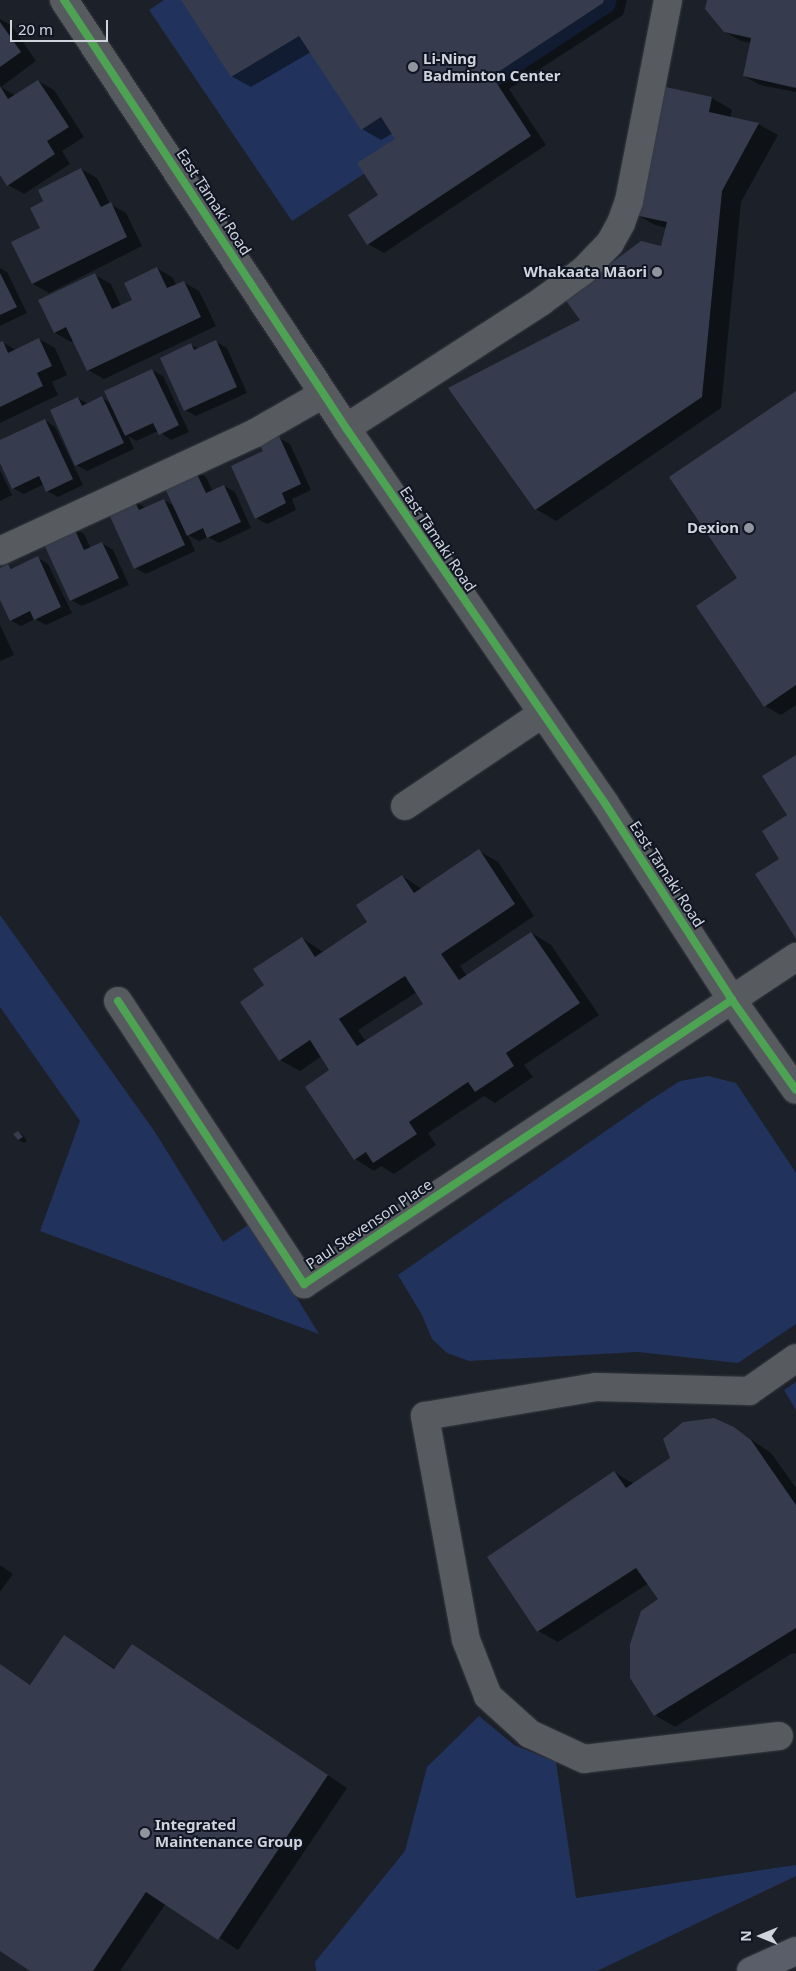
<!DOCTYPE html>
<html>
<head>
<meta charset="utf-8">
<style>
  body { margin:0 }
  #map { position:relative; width:796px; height:1971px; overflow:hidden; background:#1c2028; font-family:"Noto Sans",sans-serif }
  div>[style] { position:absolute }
  .green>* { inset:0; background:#21335d }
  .shadow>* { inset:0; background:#0007 }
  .building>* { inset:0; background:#363c4d }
  .roads { filter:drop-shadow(0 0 1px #383a41) drop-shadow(0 0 1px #383a41) }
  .minor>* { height:28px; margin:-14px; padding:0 14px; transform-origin:14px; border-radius:14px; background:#575a5f }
  .major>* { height:28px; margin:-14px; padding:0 14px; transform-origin:14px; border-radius:14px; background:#595e69 }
  .cycleway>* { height:8px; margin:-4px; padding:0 4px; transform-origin:4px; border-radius:4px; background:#4ca352 }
  .dots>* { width:14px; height:14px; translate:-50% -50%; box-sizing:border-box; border:2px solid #0f1522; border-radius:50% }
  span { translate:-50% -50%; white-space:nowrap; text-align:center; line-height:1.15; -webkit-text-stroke:4px #0f1522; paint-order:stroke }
  .poi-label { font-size:15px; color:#cfd3dc; font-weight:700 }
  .left { translate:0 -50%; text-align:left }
  .right { translate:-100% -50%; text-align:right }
  .street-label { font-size:15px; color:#cfd3dc }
  .north { position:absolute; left:736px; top:1911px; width:50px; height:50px; -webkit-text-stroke:4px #0f1522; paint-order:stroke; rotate:270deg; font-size:14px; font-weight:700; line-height:20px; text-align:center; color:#cfd3dc }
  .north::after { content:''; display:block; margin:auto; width:18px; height:22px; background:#cfd3dc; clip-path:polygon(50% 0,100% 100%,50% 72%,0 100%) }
  .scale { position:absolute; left:10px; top:20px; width:98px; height:22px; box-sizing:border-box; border:2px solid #cfd3dc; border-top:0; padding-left:6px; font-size:15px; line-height:18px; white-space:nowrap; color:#cfd3dc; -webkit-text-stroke:4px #0f1522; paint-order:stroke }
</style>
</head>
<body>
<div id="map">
  <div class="green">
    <i style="clip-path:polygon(164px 0,617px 0,614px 10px,292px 221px,149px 10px)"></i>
    <i style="clip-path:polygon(0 915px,155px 1132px,223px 1242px,251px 1223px,319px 1334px,40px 1231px,80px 1121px,0 1007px)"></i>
    <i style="clip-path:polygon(708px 1076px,736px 1083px,796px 1173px,796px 1324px,738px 1363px,638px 1352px,469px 1361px,447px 1353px,432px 1339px,422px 1315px,398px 1275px,649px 1101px,680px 1081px)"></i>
    <i style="clip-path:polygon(796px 1382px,796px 1410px,784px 1390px)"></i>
    <i style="clip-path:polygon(479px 1716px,514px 1745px,556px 1762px,576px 1898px,796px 1865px,796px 1876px,597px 1971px,316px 1971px,315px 1962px,405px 1851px,427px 1767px)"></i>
  </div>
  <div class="shadow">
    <i style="clip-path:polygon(182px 0,627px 0,623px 15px,509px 89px,546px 145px,384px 253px,368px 244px,397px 139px,393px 133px,381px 140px,362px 129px,311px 52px,251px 87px,231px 76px)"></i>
    <i style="clip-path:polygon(709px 0,796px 0,796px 92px,760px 85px,744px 76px,751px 43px,741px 41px,725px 32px)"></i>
    <i style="clip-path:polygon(0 19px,11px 25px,36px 61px,1px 87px,16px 96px,38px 81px,54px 90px,84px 137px,62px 151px,70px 164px,24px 194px,8px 185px,0 172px)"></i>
    <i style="clip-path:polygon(662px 87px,712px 98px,732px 110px,730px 118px,758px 124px,778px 135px,741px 202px,721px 408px,556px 521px,536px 509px,450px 389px,581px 321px,662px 247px,666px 228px,655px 225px,635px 214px)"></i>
    <i style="clip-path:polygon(81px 169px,97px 178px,110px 204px,126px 213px,142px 246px,49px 293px,33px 284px,13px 242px,41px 228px,45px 202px)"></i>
    <i style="clip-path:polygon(0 268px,7px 272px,27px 313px,0 326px)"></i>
    <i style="clip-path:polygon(157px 268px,173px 278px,176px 285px,183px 282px,199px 291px,216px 326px,104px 379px,88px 370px,74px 340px,71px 342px,55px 333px,95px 275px,111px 284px,121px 306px,133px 300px)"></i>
    <i style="clip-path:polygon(39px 339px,55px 348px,67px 375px,52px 382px,58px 395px,0 423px,0 343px,2px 342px,16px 350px)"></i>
    <i style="clip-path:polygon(216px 342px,227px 348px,247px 393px,196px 416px,185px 410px,191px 345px,199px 349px)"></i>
    <i style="clip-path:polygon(152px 370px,163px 376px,189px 432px,171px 440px,158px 431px,136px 441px,128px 436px,134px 449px,87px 471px,76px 465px,78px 398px,88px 404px,102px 398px,111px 403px)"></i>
    <i style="clip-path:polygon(796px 393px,796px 705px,781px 715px,765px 706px,739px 578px)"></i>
    <i style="clip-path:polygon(45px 420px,55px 427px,83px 485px,58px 497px,47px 491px,44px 484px,24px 494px,13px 488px,0 460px,0 441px)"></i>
    <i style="clip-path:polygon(279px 438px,290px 444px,311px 490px,292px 499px,296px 510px,267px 524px,256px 518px,265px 452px)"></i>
    <i style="clip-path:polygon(0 470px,12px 495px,0 501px)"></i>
    <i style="clip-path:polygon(195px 471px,206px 477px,213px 492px,224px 486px,235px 492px,251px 528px,219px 543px,208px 537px,199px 541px,188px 535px,195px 551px,146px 574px,135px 568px,133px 499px,146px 509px,164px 500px,174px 506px)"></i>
    <i style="clip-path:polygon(73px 527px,84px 534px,91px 549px,102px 543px,113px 550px,129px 585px,82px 606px,71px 600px)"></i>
    <i style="clip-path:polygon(38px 558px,48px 564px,72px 613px,46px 625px,35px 619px,21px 626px,10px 620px,0 597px,0 569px,8px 566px,14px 569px)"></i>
    <i style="clip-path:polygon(0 625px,14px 655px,0 661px)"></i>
    <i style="clip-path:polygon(evenodd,479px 851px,498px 862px,534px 916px,460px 966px,467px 976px,532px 933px,551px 945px,599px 1015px,524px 1065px,533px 1077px,495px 1103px,484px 1096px,428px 1133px,436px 1145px,394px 1174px,381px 1166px,374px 1171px,355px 1159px,331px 1071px,322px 1056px,300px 1071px,280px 1060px,266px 986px,302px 938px,323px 952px,368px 922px,402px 876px,422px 889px,479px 851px,417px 992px,425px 1004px,366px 1042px,358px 1030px,417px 992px)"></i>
    <i style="clip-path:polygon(18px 1132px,23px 1135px,27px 1141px,24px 1143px,19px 1140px,15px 1134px)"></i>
    <i style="clip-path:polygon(734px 1428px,771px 1453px,796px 1488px,796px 1653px,791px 1654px,675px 1727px,655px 1715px,632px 1677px,660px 1599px,649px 1583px,558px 1642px,538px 1631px,614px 1472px,634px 1484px)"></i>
    <i style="clip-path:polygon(0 1565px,13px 1574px,0 1592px)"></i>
    <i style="clip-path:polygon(64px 1636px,116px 1669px,132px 1645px,347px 1788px,238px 1950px,166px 1903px,120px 1971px,32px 1971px,0 1950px,0 1665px,31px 1685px)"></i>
  </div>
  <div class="building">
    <i style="clip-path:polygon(181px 0,604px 0,603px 3px,492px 76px,531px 136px,367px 245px,348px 215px,378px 195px,357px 163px,395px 139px,381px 117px,361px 130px,299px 36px,231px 77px)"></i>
    <i style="clip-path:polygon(707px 0,796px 0,796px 88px,743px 76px,751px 38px,724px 32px,705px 9px)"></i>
    <i style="clip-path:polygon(0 22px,21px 52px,0 67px)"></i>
    <i style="clip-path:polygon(38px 80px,69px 127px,47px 141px,55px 154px,7px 186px,0 175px,0 86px,8px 99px)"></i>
    <i style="clip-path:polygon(661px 86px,712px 97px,709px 112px,759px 123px,722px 191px,702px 397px,535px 510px,448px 388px,580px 320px,564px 298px,641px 241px,661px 246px,667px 222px,634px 215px)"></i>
    <i style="clip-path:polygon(81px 168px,101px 207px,111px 202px,127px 237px,32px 284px,11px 242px,40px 228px,30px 208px,43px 201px,38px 190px)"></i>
    <i style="clip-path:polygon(157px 267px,167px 288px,184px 281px,201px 317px,87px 371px,66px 327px,54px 333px,38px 300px,95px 273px,112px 309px,132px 300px,124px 283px)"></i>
    <i style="clip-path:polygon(0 273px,17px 307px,0 315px)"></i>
    <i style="clip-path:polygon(39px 338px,52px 366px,37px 373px,43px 386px,0 407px,0 342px,3px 341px,8px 353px)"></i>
    <i style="clip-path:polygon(216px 340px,237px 387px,184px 411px,160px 358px,191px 343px,194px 350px)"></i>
    <i style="clip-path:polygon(152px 369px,179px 425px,159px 435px,153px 423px,125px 436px,104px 391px)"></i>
    <i style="clip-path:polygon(796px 391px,796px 685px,764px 707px,696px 606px,737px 578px,669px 477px)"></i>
    <i style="clip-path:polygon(102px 396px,124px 443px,75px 466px,50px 410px,78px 397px,82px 406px)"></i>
    <i style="clip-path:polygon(45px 419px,73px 479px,46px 492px,39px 476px,12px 489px,0 463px,0 440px)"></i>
    <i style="clip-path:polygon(279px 436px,301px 484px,282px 493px,286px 503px,255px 519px,231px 466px,263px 451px,260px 445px)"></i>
    <i style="clip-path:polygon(195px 470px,206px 493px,224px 485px,241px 522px,207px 538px,203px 528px,187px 536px,163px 484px)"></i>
    <i style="clip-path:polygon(133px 498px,139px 510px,164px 499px,185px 545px,134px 569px,107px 510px)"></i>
    <i style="clip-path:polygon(73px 526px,84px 550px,102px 542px,119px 578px,70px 601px,42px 540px)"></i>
    <i style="clip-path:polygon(38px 556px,61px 607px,34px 620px,30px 611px,10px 621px,0 600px,0 568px,8px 564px,11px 569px)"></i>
    <i style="clip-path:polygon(796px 755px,796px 939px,755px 874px,779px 859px,762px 831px,787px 815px,762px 776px)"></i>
    <i style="clip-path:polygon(evenodd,479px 849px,515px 904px,441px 954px,459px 980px,531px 932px,580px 1003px,506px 1053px,514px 1066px,475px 1092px,468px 1082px,409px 1122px,417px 1134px,373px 1163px,366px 1152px,354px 1160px,305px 1087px,329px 1070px,310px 1040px,279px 1061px,240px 1002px,264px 985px,253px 969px,302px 937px,315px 957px,367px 922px,356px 905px,402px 875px,414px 893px,479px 849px,405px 976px,423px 1004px,357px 1046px,339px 1019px,405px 976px)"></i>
    <i style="clip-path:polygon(18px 1131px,23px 1137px,18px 1140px,13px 1134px)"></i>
    <i style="clip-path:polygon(714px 1418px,734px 1427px,751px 1440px,796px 1505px,796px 1628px,654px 1716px,630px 1678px,630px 1644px,641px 1611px,658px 1599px,636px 1568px,537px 1632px,487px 1557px,614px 1471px,626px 1488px,670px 1458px,663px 1439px,683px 1422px)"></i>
    <i style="clip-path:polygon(64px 1635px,114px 1669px,132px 1644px,328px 1775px,218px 1940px,146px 1892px,93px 1971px,30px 1971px,0 1951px,0 1664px,30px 1685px)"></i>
  </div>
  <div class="roads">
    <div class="minor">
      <i style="left:64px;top:0;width:513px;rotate:56.62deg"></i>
      <i style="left:346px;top:428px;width:458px;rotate:55.4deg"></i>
      <i style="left:606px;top:805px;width:232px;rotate:57.1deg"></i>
      <i style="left:732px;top:1000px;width:110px;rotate:54.6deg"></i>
      <i style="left:346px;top:428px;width:234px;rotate:-32.9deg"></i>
      <i style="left:542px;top:301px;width:51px;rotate:-36.2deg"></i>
      <i style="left:583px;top:271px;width:39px;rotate:-46deg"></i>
      <i style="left:610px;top:243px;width:23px;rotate:-61deg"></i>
      <i style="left:621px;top:223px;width:23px;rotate:-70deg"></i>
      <i style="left:629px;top:201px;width:205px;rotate:-79deg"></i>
      <i style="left:0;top:551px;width:281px;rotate:-24.8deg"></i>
      <i style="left:255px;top:433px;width:78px;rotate:-29.8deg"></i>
      <i style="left:405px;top:806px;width:165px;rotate:-33.9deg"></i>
      <i style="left:118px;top:1001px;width:339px;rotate:56.7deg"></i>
      <i style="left:304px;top:1284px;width:591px;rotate:-33.61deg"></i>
      <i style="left:779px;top:1736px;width:196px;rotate:173.3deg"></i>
      <i style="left:584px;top:1759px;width:60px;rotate:-155.2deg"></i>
      <i style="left:530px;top:1734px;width:57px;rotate:-137.9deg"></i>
      <i style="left:488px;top:1696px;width:60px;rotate:-111.4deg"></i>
      <i style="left:466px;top:1640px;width:228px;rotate:-100.4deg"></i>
      <i style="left:425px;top:1416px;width:173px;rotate:-9.6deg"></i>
      <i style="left:596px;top:1387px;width:153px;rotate:1.5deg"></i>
      <i style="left:749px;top:1391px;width:57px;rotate:-35.1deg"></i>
    </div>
    <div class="major">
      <i style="left:751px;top:1971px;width:49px;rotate:-24deg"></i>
    </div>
  </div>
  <div class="cycleway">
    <i style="left:64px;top:0;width:513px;rotate:56.62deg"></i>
    <i style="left:346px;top:428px;width:458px;rotate:55.4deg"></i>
    <i style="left:606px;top:805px;width:232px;rotate:57.1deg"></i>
    <i style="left:732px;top:1000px;width:110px;rotate:54.6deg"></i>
    <i style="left:118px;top:1001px;width:339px;rotate:56.7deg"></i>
    <i style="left:304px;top:1284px;width:514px;rotate:-33.57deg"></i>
  </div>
  <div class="dots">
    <i style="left:413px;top:67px;background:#90949d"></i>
    <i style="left:657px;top:272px;background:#90949d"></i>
    <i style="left:749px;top:528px;background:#90949d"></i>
    <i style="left:145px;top:1833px;background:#90949d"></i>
  </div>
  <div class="poi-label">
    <span class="left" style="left:423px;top:67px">Li-Ning<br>Badminton Center</span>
    <span class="right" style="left:647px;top:272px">Whakaata Māori</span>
    <span class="right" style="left:739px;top:528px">Dexion</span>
    <span class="left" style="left:155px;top:1833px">Integrated<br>Maintenance Group</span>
  </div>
  <div class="street-label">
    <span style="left:214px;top:202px;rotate:57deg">East Tāmaki Road</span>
    <span style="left:438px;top:539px;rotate:56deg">East Tāmaki Road</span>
    <span style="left:667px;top:874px;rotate:57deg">East Tāmaki Road</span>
    <span style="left:369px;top:1224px;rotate:-34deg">Paul Stevenson Place</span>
  </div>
  <div class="north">N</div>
  <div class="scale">20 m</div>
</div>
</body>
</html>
